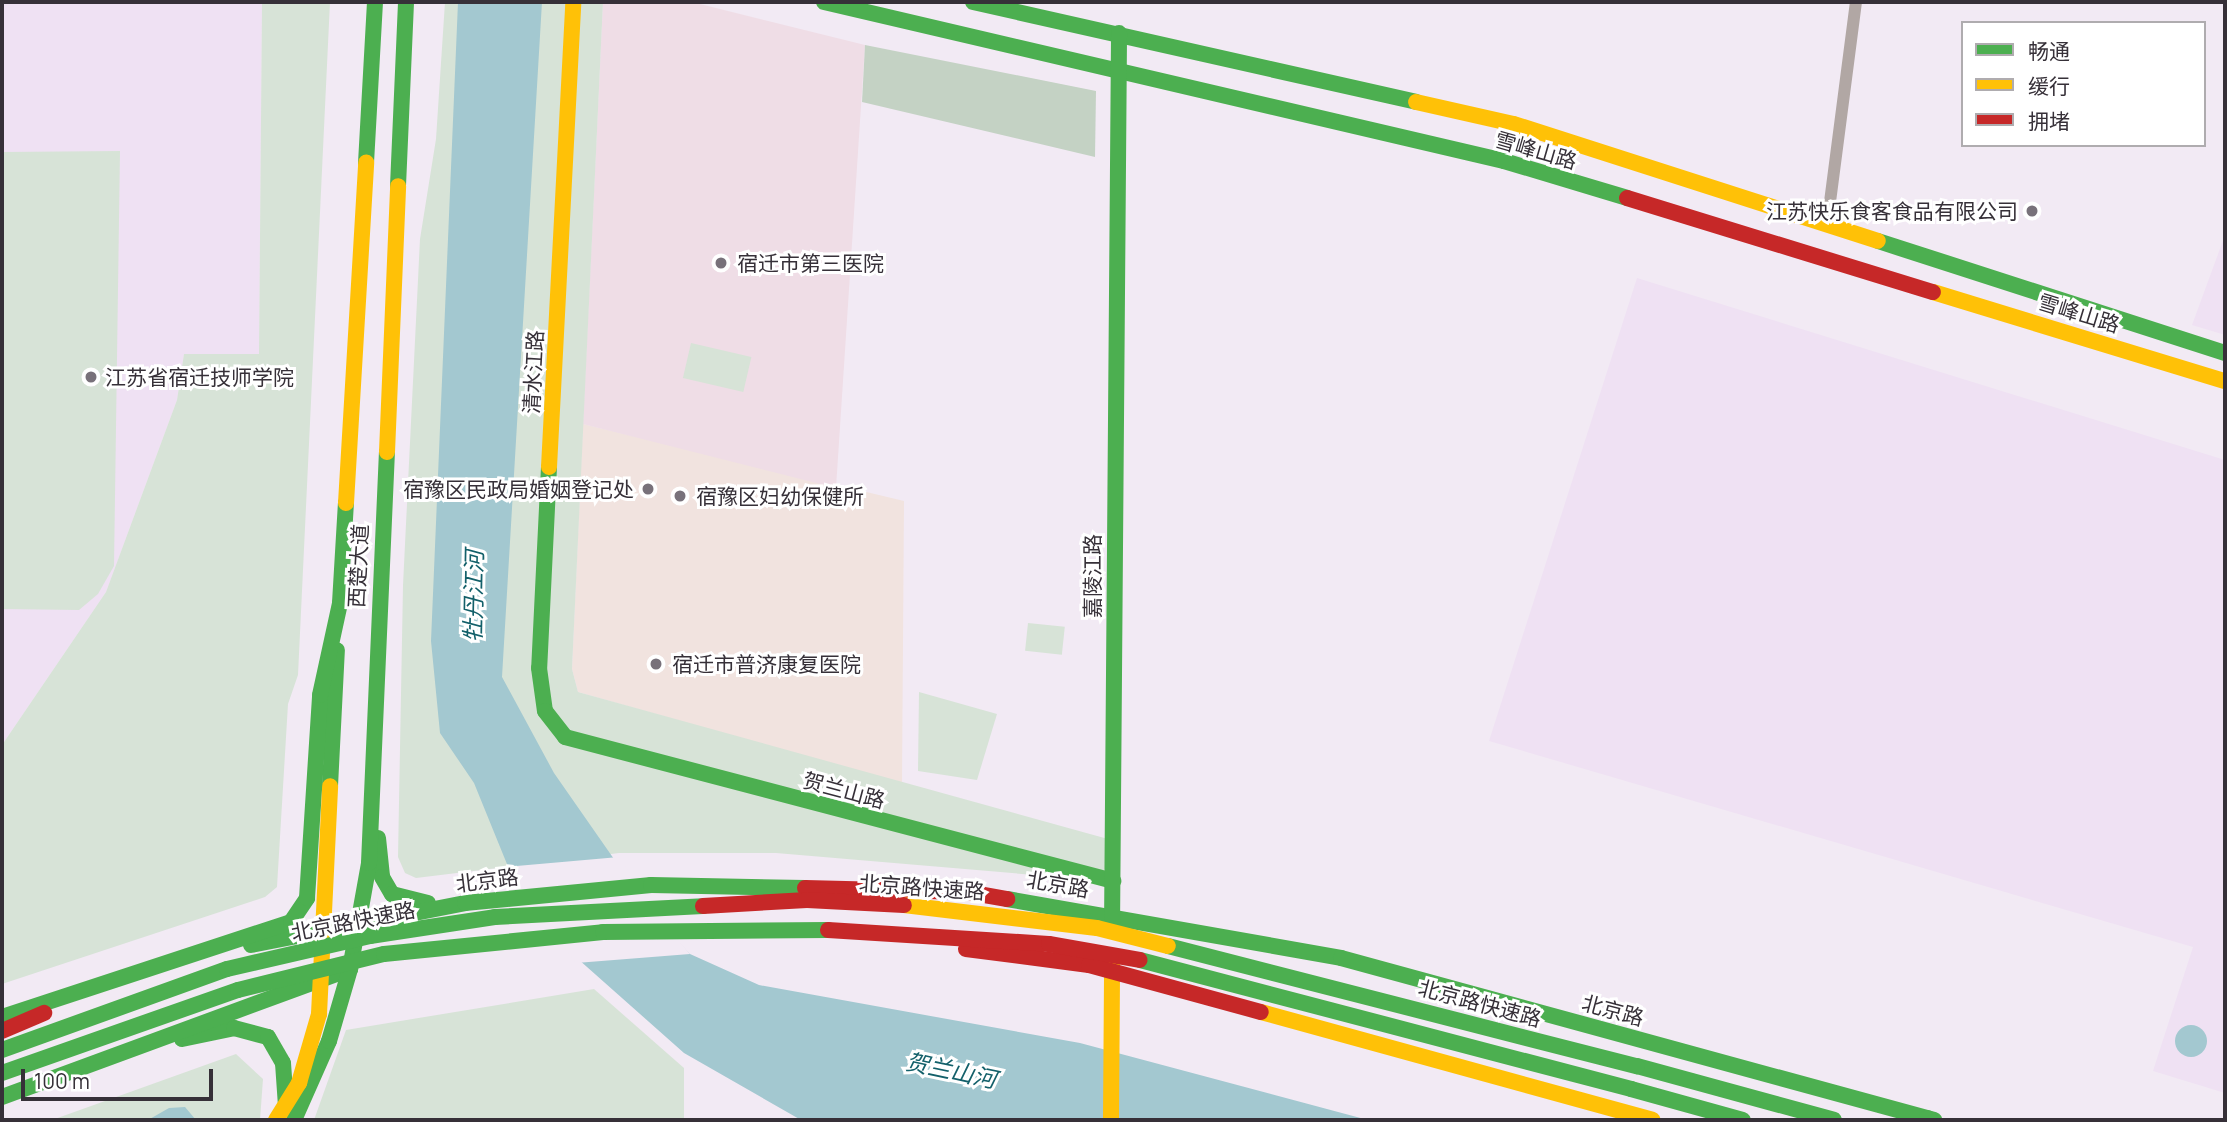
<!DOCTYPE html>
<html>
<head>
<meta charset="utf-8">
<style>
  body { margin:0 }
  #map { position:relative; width:2227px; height:1122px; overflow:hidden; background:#f2eaf4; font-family:Manrope,"Noto Sans SC",sans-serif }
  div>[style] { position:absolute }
  .commercial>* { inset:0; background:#f1e3df }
  .built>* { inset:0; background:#efe1f3 }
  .medical>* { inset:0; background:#efdde6 }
  .green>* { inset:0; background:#d7e3d7; transform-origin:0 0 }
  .forest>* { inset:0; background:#c4d2c4 }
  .water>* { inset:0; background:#a3c8d0 }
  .round { border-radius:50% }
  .pier>* { inset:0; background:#f2eaf4 }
  .street>* { height:12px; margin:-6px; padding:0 6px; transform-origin:6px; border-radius:6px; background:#b1a7a4 }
  .fast>* { height:16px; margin:-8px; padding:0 8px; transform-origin:8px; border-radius:8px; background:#4caf50 }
  .slow>* { height:16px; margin:-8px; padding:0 8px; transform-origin:8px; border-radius:8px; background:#ffc107 }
  .jam>* { height:16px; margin:-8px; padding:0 8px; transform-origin:8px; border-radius:8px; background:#c62828 }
  .fast-bridge>* { height:16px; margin:-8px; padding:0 8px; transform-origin:8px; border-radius:8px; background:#4caf50 }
  .slow-bridge>* { height:16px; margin:-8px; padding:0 8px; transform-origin:8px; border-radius:8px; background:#ffc107 }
  .jam-bridge>* { height:16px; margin:-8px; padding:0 8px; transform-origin:8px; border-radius:8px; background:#c62828 }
  .dots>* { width:19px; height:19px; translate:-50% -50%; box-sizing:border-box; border:4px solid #fff; border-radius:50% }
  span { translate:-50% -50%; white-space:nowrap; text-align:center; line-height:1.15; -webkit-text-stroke:6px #fff; paint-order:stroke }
  .street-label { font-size:21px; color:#363038 }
  .poi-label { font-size:21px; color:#363038 }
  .right { translate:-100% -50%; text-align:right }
  .left { translate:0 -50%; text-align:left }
  .water-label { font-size:23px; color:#13606a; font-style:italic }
  .frame { position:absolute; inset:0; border:4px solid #363038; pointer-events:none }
  .legend { position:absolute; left:1961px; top:21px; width:245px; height:126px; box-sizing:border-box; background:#fff; border:2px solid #afacaf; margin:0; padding:9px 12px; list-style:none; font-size:21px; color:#363038 }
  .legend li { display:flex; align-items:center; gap:14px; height:35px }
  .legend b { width:35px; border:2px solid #afacaf }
  .scale { position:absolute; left:21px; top:1069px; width:192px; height:32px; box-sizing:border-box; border:4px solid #363038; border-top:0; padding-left:9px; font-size:21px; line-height:24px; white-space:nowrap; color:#363038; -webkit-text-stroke:5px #fff; paint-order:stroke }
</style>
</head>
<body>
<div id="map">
  <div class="commercial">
    <i style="clip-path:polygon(583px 424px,904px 501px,902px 784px,578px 692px,572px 669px)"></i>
  </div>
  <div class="built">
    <i style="clip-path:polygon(2px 2px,262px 2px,259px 354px,184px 354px,177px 400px,106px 592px,2px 745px)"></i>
    <i style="clip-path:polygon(2225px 235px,2225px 335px,2192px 325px)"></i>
    <i style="clip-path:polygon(1637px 278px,2225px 460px,2225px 1093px,2153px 1071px,2193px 947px,1489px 741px)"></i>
  </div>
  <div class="medical">
    <i style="clip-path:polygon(603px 2px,692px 2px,865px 45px,836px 488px,583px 424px)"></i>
  </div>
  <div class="green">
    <i style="clip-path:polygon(262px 2px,330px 2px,298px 675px,288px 704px,277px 887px,265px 897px,2px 984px,2px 745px,106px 592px,177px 400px,184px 354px,259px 354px)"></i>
    <i style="clip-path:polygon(445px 2px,603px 2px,572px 669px,578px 692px,1108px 839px,1107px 867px,1093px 880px,776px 853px,619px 853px,416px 878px,405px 873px,398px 857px,403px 585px,420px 239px,436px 139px)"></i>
    <i style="clip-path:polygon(120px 151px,114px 566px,98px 594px,79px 610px,2px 609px,2px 152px)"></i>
    <i style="left:691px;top:343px;width:62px;height:36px;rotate:13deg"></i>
    <i style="left:1028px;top:623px;width:37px;height:28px;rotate:6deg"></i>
    <i style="clip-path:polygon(919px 692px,997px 714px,977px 780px,918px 771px)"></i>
    <i style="clip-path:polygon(594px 989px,684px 1068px,684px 1120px,314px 1120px,346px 1030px)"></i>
    <i style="clip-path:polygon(236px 1054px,263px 1079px,260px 1120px,52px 1120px)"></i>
  </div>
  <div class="forest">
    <i style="clip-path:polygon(865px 45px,1096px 91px,1095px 157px,862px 102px)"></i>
  </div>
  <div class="water">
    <i style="clip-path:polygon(458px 2px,542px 2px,502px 677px,554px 773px,653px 915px,690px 954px,759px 985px,1080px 1043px,1368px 1120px,801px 1120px,684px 1053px,578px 959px,511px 874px,474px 783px,440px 733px,431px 641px)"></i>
    <i class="round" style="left:2175px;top:1025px;width:32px;height:32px"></i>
    <i style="clip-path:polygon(185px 1107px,196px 1120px,148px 1120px,169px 1108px)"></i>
  </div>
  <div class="pier">
    <i style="clip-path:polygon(619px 857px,655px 913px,690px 954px,576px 963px,504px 867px)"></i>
  </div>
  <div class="street">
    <i style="left:1827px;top:225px;width:225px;rotate:-82.6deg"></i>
  </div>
  <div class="fast">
    <i style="left:824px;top:2px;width:698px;rotate:13.16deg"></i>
    <i style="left:1504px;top:161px;width:128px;rotate:16.7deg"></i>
    <i style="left:973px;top:2px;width:454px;rotate:12.7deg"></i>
    <i style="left:366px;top:163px;width:161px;rotate:-86.8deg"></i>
    <i style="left:398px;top:186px;width:184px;rotate:-87.5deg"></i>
    <i style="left:1878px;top:241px;width:365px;rotate:17.9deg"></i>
    <i style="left:549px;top:467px;width:201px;rotate:92.8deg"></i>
    <i style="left:539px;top:668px;width:43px;rotate:82.1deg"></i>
    <i style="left:545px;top:711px;width:33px;rotate:52deg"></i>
    <i style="left:565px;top:737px;width:567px;rotate:14.72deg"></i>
    <i style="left:330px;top:786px;width:136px;rotate:-87.1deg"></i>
    <i style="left:378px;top:838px;width:39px;rotate:84deg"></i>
    <i style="left:382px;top:877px;width:20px;rotate:60deg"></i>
    <i style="left:392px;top:894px;width:37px;rotate:14deg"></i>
    <i style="left:1007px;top:899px;width:339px;rotate:10deg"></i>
    <i style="left:1341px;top:958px;width:615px;rotate:15.28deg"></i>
    <i style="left:1112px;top:929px;width:896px;rotate:-89.55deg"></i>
    <i style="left:251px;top:945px;width:218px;rotate:-11.1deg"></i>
    <i style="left:465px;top:903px;width:187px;rotate:-5.5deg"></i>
    <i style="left:651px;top:885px;width:154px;rotate:1.1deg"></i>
    <i style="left:2px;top:1017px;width:304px;rotate:-18.2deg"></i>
    <i style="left:291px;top:922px;width:29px;rotate:-56deg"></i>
    <i style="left:307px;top:898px;width:203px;rotate:-86.3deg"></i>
    <i style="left:320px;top:695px;width:94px;rotate:-77.7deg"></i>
    <i style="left:340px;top:603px;width:100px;rotate:-86.6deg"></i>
    <i style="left:182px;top:1039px;width:53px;rotate:-11.9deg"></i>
    <i style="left:234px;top:1028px;width:35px;rotate:15deg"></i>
    <i style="left:268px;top:1037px;width:30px;rotate:60deg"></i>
    <i style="left:283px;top:1063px;width:39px;rotate:86deg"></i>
    <i style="left:1637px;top:1066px;width:204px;rotate:15.3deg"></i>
    <i style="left:1631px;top:1089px;width:116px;rotate:15.5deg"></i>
    <i style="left:2px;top:1097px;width:371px;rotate:-20.2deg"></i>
    <i style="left:350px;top:969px;width:108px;rotate:-79.8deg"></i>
    <i style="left:369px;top:863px;width:411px;rotate:-87.5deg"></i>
    <i style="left:1927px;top:1118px;width:4px;rotate:27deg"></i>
    <i style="left:294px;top:1120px;width:86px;rotate:-66.1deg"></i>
    <i style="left:329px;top:1041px;width:75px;rotate:-73.7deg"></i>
  </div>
  <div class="slow">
    <i style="left:1416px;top:102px;width:100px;rotate:12.7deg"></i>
    <i style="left:1514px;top:124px;width:382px;rotate:17.8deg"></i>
    <i style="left:1933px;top:292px;width:305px;rotate:17deg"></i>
    <i style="left:387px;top:452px;width:266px;rotate:-87.6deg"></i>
    <i style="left:549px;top:467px;width:466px;rotate:-87deg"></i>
    <i style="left:346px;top:503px;width:341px;rotate:-86.6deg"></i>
    <i style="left:1261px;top:1012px;width:406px;rotate:15.4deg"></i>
    <i style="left:276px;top:1120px;width:44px;rotate:-58.1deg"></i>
    <i style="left:299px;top:1083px;width:72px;rotate:-73.8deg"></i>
    <i style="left:319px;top:1014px;width:228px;rotate:-87.2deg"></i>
    <i style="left:1111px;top:1120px;width:160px;rotate:-89.6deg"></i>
  </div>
  <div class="jam">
    <i style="left:1627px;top:198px;width:320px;rotate:17.1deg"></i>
    <i style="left:805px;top:888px;width:162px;rotate:1.4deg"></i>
    <i style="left:967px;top:892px;width:41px;rotate:9.9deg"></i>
    <i style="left:966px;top:949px;width:124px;rotate:7.4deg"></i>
    <i style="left:1089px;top:965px;width:178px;rotate:15.3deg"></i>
    <i style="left:2px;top:1031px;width:46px;rotate:-23.2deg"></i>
  </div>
  <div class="fast-bridge">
    <i style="left:1168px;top:946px;width:484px;rotate:14.4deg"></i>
    <i style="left:1140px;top:960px;width:508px;rotate:14.72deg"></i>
    <i style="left:2px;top:1050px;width:239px;rotate:-19.8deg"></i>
    <i style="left:227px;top:969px;width:147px;rotate:-13deg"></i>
    <i style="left:370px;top:936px;width:126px;rotate:-8.6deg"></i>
    <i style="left:495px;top:917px;width:208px;rotate:-3deg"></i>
    <i style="left:2px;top:1073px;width:250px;rotate:-19.4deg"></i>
    <i style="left:238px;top:990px;width:150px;rotate:-13.9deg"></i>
    <i style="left:384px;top:954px;width:220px;rotate:-5.7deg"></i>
    <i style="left:603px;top:932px;width:225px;rotate:-0.5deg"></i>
  </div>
  <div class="slow-bridge">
    <i style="left:904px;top:905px;width:194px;rotate:6.8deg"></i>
    <i style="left:1097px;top:928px;width:73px;rotate:14.2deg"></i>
  </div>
  <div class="jam-bridge">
    <i style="left:703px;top:906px;width:104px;rotate:-3.3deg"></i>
    <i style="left:807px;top:900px;width:97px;rotate:3deg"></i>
    <i style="left:828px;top:930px;width:221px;rotate:3.6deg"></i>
    <i style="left:1049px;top:944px;width:92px;rotate:10deg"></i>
  </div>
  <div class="dots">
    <i style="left:2032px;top:211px;background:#78717a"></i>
    <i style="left:721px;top:263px;background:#78717a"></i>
    <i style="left:91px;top:377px;background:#78717a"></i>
    <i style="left:648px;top:489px;background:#78717a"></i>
    <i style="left:680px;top:496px;background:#78717a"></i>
    <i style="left:656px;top:664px;background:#78717a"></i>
  </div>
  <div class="street-label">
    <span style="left:1536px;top:150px;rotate:16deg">雪峰山路</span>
    <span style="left:2079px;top:313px;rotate:17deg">雪峰山路</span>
    <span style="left:533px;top:372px;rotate:-87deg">清水江路</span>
    <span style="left:358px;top:566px;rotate:-87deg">西楚大道</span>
    <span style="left:1092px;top:576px;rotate:-90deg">嘉陵江路</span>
    <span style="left:844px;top:790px;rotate:15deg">贺兰山路</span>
    <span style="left:487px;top:880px;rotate:-7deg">北京路</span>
    <span style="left:1058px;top:884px;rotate:10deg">北京路</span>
    <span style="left:922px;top:887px;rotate:4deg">北京路快速路</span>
    <span style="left:353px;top:921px;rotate:-11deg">北京路快速路</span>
    <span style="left:1480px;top:1003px;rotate:15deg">北京路快速路</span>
    <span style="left:1613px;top:1010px;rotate:15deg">北京路</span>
  </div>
  <div class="poi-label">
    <span class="right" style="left:2018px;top:211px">江苏快乐食客食品有限公司</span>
    <span class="left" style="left:737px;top:263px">宿迁市第三医院</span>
    <span class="left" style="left:105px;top:377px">江苏省宿迁技师学院</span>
    <span class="right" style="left:634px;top:489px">宿豫区民政局婚姻登记处</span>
    <span class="left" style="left:696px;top:496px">宿豫区妇幼保健所</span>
    <span class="left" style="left:672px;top:664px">宿迁市普济康复医院</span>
  </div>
  <div class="water-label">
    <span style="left:473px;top:596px;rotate:-89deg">牡丹江河</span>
    <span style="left:951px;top:1070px;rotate:12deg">贺兰山河</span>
  </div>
  <div class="frame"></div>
  <ul class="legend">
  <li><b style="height:9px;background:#4caf50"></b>畅通</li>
  <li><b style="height:9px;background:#ffc107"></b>缓行</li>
  <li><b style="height:9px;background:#c62828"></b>拥堵</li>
  </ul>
  <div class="scale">100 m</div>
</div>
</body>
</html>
